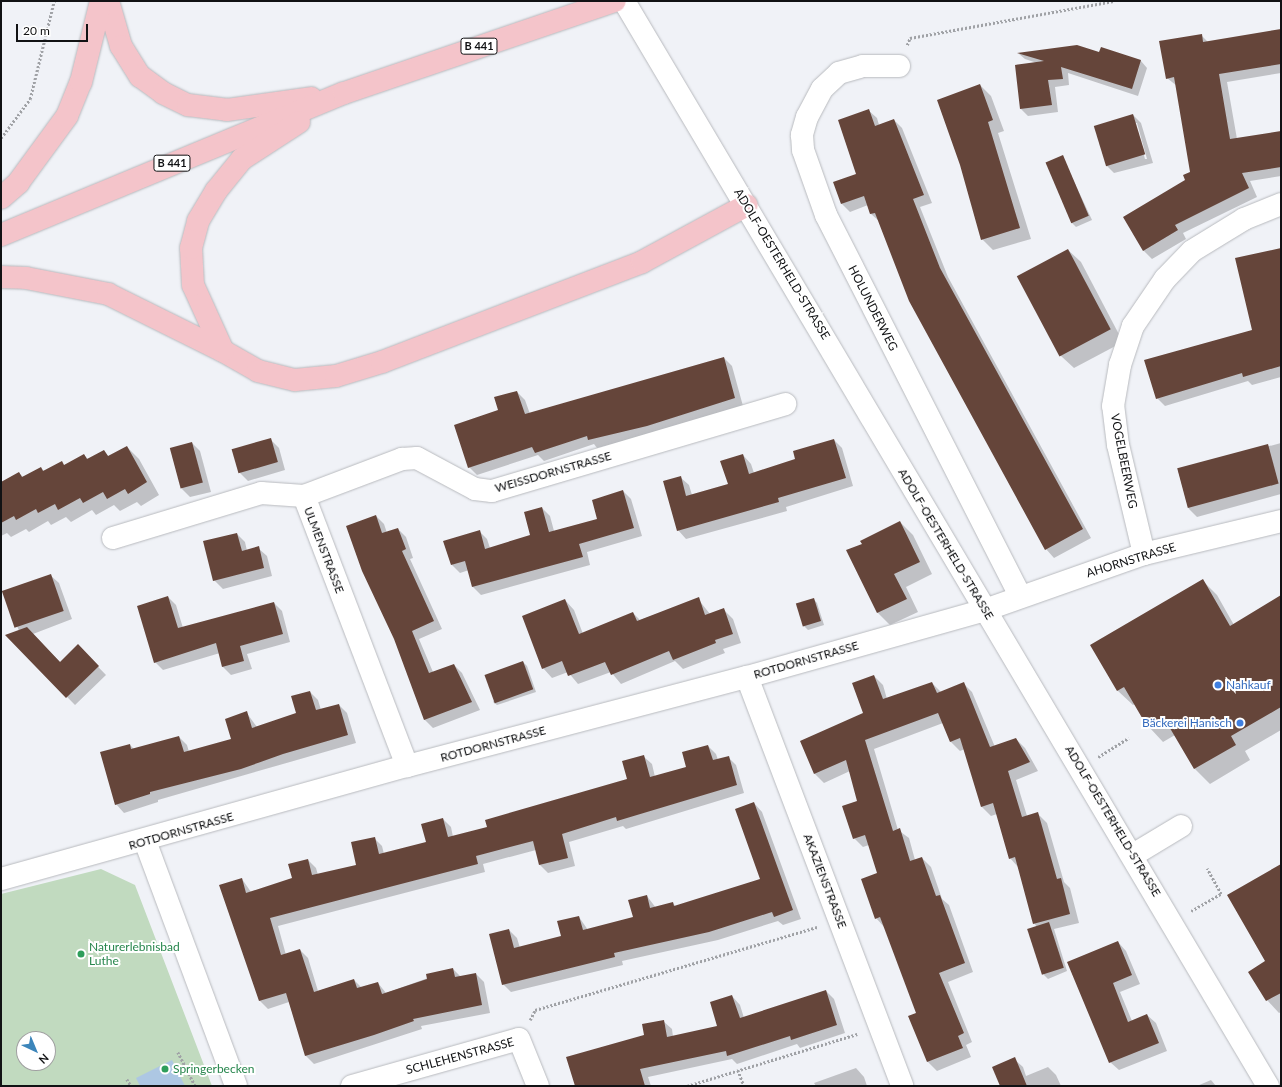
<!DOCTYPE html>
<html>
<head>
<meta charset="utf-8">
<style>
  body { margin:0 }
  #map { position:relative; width:1282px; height:1087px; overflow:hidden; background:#f0f2f7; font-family:Lato,sans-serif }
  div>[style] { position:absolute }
  .green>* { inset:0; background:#c1dabf }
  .water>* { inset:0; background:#adc7e3 }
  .shadow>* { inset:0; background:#0003 }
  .building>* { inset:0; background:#65453a; transform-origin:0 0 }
  .path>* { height:2.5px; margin-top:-1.25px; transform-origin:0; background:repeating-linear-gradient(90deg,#a0a2a6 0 2px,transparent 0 4px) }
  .roads { filter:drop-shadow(0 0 1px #b8babe) drop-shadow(0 0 1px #b8babe) }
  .minor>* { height:22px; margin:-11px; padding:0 11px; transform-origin:11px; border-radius:11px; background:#fff }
  .major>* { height:22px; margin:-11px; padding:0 11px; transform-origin:11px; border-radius:11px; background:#f4c4ca }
  .dots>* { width:11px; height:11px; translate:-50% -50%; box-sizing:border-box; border:2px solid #fff; border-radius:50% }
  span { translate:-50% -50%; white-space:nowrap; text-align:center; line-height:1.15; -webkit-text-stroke:4px #fff; paint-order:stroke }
  .shield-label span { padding:1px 3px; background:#fff; border:1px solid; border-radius:3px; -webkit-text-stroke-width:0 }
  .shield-label { font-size:11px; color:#111214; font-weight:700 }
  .street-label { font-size:12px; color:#111214 }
  .shop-label { font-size:12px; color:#366cbe }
  .left { translate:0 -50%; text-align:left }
  .right { translate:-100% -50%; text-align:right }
  .leisure-label { font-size:12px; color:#27864d }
  .frame { position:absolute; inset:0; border:2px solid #111214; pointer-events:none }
  .north { position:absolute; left:16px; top:1031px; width:40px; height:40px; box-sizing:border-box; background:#fff; border:1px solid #a0a0a1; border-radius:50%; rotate:136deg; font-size:11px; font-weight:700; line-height:16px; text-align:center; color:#111214 }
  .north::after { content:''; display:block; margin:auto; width:14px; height:18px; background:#3c85ba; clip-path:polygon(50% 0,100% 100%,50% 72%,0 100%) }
  .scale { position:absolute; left:16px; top:24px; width:72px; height:18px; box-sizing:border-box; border:2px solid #111214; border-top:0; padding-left:5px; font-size:12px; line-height:14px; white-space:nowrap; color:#111214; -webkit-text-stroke:3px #fff; paint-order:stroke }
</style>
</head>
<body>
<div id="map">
  <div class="green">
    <i style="clip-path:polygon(evenodd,101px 869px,135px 885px,212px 1086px,1px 1086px,1px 894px,101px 869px,24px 1039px,48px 1039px,48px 1063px,24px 1063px,24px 1039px)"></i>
  </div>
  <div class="water">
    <i style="clip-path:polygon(172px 1060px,185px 1086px,140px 1086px,136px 1078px)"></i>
  </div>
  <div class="shadow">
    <i style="clip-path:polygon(1281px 30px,1281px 73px,1227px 82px,1237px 139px,1281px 132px,1281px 176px,1250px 181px,1257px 197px,1183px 233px,1186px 239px,1152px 259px,1144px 251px,1124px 217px,1187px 180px,1191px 172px,1177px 86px,1167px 78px,1201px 35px,1208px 42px)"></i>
    <i style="clip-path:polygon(1019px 54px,1100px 54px,1141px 61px,1147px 68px,1138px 96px,1068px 73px,1069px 85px,1055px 87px,1058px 112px,1028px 116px,1021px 109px,1037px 63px,1025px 59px)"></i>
    <i style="clip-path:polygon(980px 85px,991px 96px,1004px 131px,998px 133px,1031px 239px,993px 250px,982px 239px)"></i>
    <i style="clip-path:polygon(868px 110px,877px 118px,879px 125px,894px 120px,902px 128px,932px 203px,920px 207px,948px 277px,1091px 538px,1054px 558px,1046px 549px,910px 301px,879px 221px,871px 214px,868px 205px,850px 212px,842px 204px,858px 175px)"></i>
    <i style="clip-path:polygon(evenodd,1133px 115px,1141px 123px,1153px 163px,1114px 173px,1106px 165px,1133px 115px,1135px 123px,1137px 123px,1147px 159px,1145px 159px,1135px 123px)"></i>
    <i style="clip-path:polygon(1062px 156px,1092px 220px,1076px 227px,1072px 223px)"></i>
    <i style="clip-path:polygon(1281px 248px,1281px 377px,1252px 385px,1248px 381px,1165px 406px,1157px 398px,1253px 331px)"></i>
    <i style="clip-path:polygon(1068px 250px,1081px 262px,1123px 342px,1074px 368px,1061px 356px,1019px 276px)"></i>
    <i style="clip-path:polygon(724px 358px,732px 366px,743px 406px,655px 434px,597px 448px,594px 444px,544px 461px,538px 455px,477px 475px,469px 467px,499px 411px,517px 392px,525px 400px,530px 414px)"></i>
    <i style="clip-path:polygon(271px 440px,279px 448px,285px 470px,248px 481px,240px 473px)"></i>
    <i style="clip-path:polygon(834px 440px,842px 448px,853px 486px,786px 507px,787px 511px,686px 539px,678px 530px,680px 477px,689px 485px,692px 495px,729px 485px,743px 455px,751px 464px,754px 473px,796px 460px)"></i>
    <i style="clip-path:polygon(192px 443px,200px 451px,211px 492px,190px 497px,182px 489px)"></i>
    <i style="clip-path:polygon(1281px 443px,1281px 494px,1197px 517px,1189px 509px,1178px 470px)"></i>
    <i style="clip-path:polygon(127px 447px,139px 459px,159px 495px,141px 506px,137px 502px,120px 511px,114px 505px,96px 515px,92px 510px,71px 522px,66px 517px,51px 525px,48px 521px,29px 532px,26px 529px,11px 537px,7px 533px,1px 536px,1px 483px,19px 473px,23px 477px,41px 468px,45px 472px,65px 466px,84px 455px,89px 460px,104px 451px,109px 457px)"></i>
    <i style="clip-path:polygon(623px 491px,631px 499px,642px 536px,587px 552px,590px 565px,481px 595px,473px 587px,469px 570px,460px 573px,452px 565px,479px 531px,487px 539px,490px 548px,532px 536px,542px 508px,550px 516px,554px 531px,599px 520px)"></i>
    <i style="clip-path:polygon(376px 516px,384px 524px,387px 533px,398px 529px,406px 537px,413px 558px,410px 559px,442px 629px,419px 639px,433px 672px,454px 665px,462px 673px,480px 710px,433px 728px,424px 719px)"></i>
    <i style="clip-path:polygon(900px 522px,913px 535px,932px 574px,906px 587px,918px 612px,890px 625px,878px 613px,848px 551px,863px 545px)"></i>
    <i style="clip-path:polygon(237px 534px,245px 542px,247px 551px,258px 548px,267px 556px,272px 576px,223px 589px,214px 580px)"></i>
    <i style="clip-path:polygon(50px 575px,59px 583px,72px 619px,33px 634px,61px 663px,78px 646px,106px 675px,75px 705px,6px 635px,19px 631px,4px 593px)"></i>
    <i style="clip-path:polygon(evenodd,1203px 581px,1217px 595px,1234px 625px,1281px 596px,1281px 730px,1245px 751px,1250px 760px,1210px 784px,1195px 769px,1175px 735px,1163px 742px,1149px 727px,1135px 704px,1133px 705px,1118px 691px,1092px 645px,1203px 581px,1168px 715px,1169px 716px,1152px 727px,1152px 724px,1168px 715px)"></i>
    <i style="clip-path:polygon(168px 597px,176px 605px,183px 628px,274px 603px,282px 611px,290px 642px,247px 654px,252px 669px,231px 675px,223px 667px,220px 653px,163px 670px,155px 662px)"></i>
    <i style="clip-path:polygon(698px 599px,710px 614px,723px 609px,733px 619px,741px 643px,723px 649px,725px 653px,683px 669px,675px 661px,621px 684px,611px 672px,578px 684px,568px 672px,552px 678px,543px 668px,565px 600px,574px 610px,583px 634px,633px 613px,640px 620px)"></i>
    <i style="clip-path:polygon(813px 599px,817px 603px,824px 625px,808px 630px,804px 626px)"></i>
    <i style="clip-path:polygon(523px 662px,527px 666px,536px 692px,497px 705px,493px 702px)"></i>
    <i style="clip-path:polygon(874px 676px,883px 685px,887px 699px,932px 683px,942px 693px,963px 683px,972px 692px,995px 747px,1016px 739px,1025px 748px,1038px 771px,1016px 780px,1027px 816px,1038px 814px,1047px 823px,1064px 882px,1070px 888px,1079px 923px,1054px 929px,1067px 971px,1048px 979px,1044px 975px,1029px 930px,1037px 927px,1034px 923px,1019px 868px,1010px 858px,997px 814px,991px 816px,982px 807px,965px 749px,960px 751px,951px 742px,943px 723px,874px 749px,898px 830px,909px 838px,915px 860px,922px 858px,931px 867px,942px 899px,949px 905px,973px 972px,948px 982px,972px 1042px,966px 1045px,971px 1057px,937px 1071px,928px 1062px,910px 1016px,917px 1013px,885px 928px,876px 918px,878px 874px,869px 845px,863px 847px,854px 838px,858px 801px,850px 771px,824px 783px,815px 774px,801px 741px,864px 714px)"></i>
    <i style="clip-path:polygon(310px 692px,318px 700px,321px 710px,339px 705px,347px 713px,356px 743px,158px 800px,158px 802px,124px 813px,116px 804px,130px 745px,134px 749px,179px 737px,187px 745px,189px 752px,232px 740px,246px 712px,257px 727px,297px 714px)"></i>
    <i style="clip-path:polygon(708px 746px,716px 754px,718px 760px,728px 757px,736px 765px,744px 793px,626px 829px,623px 826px,569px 842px,575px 866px,548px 873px,540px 865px,536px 850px,483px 864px,485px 872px,278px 926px,286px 955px,300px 950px,308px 958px,318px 991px,354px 980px,362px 988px,378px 983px,386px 993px,453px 969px,461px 977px,476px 974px,484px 982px,490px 1013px,421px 1026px,422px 1029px,314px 1064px,306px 1056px,289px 1002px,268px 1009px,260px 1001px,242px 879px,251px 892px,293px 879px,308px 860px,316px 868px,318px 875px,358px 866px,374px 838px,382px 846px,384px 854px,427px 843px,443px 819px,451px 827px,453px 837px,488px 828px,628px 780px,643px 756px,652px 764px,655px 777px,687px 768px)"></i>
    <i style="clip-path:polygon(754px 803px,762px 812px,801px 919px,783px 925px,778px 921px,718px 940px,622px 961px,623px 965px,511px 992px,503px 984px,509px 930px,517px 938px,520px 948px,562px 937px,579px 917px,588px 930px,634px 918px,647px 896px,656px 908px,673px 903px,676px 907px,761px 880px)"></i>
    <i style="clip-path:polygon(1281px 865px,1281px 1012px,1279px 1013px,1267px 1000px,1266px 962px)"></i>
    <i style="clip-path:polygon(1118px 942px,1126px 951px,1140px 984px,1120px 992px,1132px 1021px,1147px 1015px,1156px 1023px,1167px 1051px,1119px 1070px,1110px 1062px,1069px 962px)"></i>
    <i style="clip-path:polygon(826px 991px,834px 999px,845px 1033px,800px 1048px,797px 1044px,737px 1064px,732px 1059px,648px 1077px,651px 1086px,576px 1086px,663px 1021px,672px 1029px,673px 1037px,719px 1027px,732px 996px,740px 1005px,744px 1018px)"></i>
    <i style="clip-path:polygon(1014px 1059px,1023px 1067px,1026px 1076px,1048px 1067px,1056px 1075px,1061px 1086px,1001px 1086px)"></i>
    <i style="clip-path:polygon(856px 1068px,864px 1077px,867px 1086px,816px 1086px,814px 1083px)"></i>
    <i style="clip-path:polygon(1211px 1080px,1216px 1086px,1197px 1086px)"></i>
  </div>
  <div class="building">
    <i style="clip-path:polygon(1281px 29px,1281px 64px,1219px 74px,1230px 139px,1281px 131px,1281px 167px,1242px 173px,1249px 188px,1175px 225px,1178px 230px,1143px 251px,1123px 217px,1185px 180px,1183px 175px,1190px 172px,1174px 77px,1166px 79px,1159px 41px,1202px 34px,1203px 42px)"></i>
    <i style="clip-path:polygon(1077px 45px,1099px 52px,1101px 47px,1141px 60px,1132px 89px,1061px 67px,1063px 79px,1048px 80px,1052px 105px,1020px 109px,1015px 65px,1044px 61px,1017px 53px)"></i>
    <i style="clip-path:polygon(980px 84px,993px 120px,988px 122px,1020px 228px,981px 240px,960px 165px,937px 100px)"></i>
    <i style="clip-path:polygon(869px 109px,875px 126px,894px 119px,924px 195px,913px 199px,940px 268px,1083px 529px,1045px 550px,909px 301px,875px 213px,870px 214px,864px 196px,841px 204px,833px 182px,856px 174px,838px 120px)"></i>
    <i style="left:1133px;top:114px;width:42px;height:41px;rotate:73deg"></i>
    <i style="left:1063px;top:155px;width:66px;height:19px;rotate:67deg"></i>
    <i style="clip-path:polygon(1281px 248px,1281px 366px,1243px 377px,1242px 373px,1156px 399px,1144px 360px,1252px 330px,1235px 258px)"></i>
    <i style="left:1068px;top:249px;width:91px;height:58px;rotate:62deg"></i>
    <i style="clip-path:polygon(724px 357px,735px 398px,647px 426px,588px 440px,587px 436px,535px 453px,532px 447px,468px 468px,454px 425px,498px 410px,494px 397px,517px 391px,525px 414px)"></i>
    <i style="left:271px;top:438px;width:25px;height:41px;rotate:74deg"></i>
    <i style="clip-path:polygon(834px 439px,846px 478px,778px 498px,779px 502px,677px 531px,663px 481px,681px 476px,686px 496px,728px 484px,720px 461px,743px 454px,749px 474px,795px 459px,793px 451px)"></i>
    <i style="left:192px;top:442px;width:42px;height:23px;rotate:75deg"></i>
    <i style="left:1268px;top:444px;width:41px;height:94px;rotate:75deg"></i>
    <i style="clip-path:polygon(127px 446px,147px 482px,128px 494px,125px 489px,107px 499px,103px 492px,83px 503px,80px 498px,58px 510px,55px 504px,38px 513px,36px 509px,16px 520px,14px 516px,1px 523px,1px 482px,19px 472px,22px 477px,41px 467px,43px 471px,62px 461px,64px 465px,84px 454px,87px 459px,104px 450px,108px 456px)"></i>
    <i style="clip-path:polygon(623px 490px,634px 528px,579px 544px,583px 557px,472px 587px,465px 561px,451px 565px,443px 541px,480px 530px,485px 549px,530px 535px,524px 512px,542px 507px,549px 532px,597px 519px,592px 500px)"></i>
    <i style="clip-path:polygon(376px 515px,382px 533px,398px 528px,406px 549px,402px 551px,434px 621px,412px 631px,429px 673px,454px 664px,472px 702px,424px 720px,394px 639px,362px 571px,346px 526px)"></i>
    <i style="clip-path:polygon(900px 521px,920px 562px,894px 574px,907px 599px,877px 613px,846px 550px,862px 544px,860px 541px)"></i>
    <i style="clip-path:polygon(237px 533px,242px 551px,259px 546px,264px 568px,213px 581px,203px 541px)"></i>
    <i style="left:51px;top:574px;width:39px;height:52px;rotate:71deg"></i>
    <i style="clip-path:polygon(1203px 579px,1230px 626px,1281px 595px,1281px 707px,1231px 736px,1236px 745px,1194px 769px,1164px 718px,1148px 728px,1124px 687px,1117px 691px,1090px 645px)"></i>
    <i style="clip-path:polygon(168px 596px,178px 628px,274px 602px,283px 634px,240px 646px,244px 661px,222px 667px,216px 643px,154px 663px,137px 606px)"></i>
    <i style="clip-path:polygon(699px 597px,705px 615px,724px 608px,733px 634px,715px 640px,716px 643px,673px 660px,669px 651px,611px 675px,605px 662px,568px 676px,562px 661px,542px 669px,522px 616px,565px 599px,579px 634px,633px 612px,637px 621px)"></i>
    <i style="left:814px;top:598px;width:24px;height:19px;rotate:73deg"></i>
    <i style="clip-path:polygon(27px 627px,60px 662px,78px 644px,99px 666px,66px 698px,5px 635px)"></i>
    <i style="left:523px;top:661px;width:30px;height:41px;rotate:70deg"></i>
    <i style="clip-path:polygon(874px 675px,883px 699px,932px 682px,937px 693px,964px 682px,990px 747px,1016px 738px,1030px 762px,1008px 771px,1022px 817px,1038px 812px,1057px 879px,1061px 878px,1070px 914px,1033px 924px,1015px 857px,1009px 859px,993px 803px,981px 807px,960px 738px,950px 742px,938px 713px,865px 740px,893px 831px,900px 828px,910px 861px,922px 857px,936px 896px,940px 895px,965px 963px,939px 973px,964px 1033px,958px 1036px,963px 1048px,927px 1062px,908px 1016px,916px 1013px,880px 917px,875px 919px,861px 879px,877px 873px,865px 835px,853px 839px,842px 806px,857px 801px,846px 760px,814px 774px,800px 741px,863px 713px,852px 683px)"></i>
    <i style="clip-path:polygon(310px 691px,316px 710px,339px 704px,348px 735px,283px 754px,241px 769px,150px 792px,150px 794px,115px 805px,100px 752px,130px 744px,131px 749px,179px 736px,184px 752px,231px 739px,225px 719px,247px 711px,252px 728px,296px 713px,291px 696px)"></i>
    <i style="clip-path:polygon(708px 745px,713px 760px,729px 756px,737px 785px,617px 821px,616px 817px,562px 834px,568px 858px,539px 865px,533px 841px,476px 856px,478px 864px,270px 918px,281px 955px,300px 949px,314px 992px,354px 979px,357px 988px,378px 982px,382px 994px,427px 979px,426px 974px,453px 968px,455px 977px,476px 973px,482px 1005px,413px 1019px,414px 1021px,374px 1035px,305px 1056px,286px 993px,259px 1001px,219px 885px,242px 878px,246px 893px,292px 878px,288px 864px,308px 859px,312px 875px,356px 865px,351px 842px,375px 837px,379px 854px,426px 842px,421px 824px,443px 818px,448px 837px,487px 827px,485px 820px,627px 779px,622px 761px,644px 755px,650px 777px,686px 767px,682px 752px)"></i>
    <i style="clip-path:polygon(754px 802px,793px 910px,774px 917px,772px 912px,709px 932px,614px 953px,615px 957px,502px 985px,489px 934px,509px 929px,514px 948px,561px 936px,557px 921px,579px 916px,583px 930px,633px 917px,628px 900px,647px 895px,650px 908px,673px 902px,674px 906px,760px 879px,735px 809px)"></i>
    <i style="clip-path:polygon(1281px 864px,1281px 993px,1266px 1001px,1248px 972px,1265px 961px,1227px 895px)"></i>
    <i style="left:1049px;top:922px;width:48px;height:23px;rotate:72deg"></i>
    <i style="clip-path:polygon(1118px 941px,1132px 975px,1113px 983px,1128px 1022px,1147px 1014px,1159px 1043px,1109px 1063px,1067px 962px)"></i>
    <i style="clip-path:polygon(826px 990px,837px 1025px,791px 1040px,790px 1036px,727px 1056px,726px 1051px,640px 1069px,645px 1086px,575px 1086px,566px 1057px,644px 1035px,642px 1024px,664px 1020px,667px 1037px,717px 1026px,710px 1002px,732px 995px,740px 1018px)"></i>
    <i style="clip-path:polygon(1015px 1057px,1027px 1086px,1000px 1086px,992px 1067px)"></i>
  </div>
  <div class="path">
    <i style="left:907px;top:45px;width:8px;rotate:-67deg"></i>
    <i style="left:910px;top:38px;width:207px;rotate:-10.3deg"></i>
    <i style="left:1px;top:138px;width:49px;rotate:-53.4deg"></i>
    <i style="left:30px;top:99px;width:101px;rotate:-76.2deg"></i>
    <i style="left:1098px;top:757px;width:36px;rotate:-32deg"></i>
    <i style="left:1191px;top:911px;width:34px;rotate:-30deg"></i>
    <i style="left:1221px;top:894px;width:29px;rotate:-119deg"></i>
    <i style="left:530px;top:1020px;width:11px;rotate:-63deg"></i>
    <i style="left:535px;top:1010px;width:294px;rotate:-16.4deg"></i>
    <i style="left:178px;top:1052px;width:38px;rotate:63deg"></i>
    <i style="left:738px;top:1070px;width:17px;rotate:69deg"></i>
    <i style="left:127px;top:1079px;width:8px;rotate:60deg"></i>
    <i style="left:687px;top:1086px;width:178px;rotate:-17deg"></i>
  </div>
  <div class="roads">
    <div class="minor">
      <i style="left:624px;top:1px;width:1262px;rotate:59.31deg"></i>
      <i style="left:899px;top:66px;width:36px;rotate:180deg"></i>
      <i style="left:863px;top:66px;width:25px;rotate:164deg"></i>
      <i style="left:839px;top:73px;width:23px;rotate:137deg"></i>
      <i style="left:822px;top:89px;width:32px;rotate:118deg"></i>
      <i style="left:807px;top:117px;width:19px;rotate:106deg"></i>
      <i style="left:802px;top:135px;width:15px;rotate:86deg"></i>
      <i style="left:803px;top:150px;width:69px;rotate:70.5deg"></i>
      <i style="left:826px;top:215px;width:428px;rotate:63deg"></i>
      <i style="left:304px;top:496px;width:105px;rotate:-20.7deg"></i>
      <i style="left:402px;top:459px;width:15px;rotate:-4deg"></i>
      <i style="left:417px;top:458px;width:66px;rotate:28.1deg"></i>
      <i style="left:475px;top:489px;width:17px;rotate:7deg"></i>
      <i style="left:492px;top:491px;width:306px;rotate:-16.5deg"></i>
      <i style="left:113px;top:538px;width:155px;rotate:-16.9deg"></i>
      <i style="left:261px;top:493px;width:43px;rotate:4deg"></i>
      <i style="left:304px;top:496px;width:289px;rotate:69.1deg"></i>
      <i style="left:1144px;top:554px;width:112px;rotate:-103.4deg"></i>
      <i style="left:1118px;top:445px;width:39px;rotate:-97deg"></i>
      <i style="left:1113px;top:406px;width:42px;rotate:-80.3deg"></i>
      <i style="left:1120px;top:365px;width:41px;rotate:-71.6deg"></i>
      <i style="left:1133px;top:326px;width:57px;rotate:-55.8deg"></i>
      <i style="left:1165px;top:279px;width:39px;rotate:-46deg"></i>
      <i style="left:1192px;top:251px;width:61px;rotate:-31.6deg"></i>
      <i style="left:1244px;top:219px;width:40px;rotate:-22deg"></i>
      <i style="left:747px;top:677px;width:437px;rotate:69.2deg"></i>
      <i style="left:145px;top:841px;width:261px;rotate:69.6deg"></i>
      <i style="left:1133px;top:855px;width:56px;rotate:-31.1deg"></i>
      <i style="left:1px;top:879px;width:421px;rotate:-15.6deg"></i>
      <i style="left:407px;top:766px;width:351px;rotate:-14.7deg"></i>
      <i style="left:747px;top:677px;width:247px;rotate:-15.7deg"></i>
      <i style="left:985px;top:610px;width:169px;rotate:-19.4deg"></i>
      <i style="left:1144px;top:554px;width:141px;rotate:-13.5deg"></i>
      <i style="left:352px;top:1086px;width:173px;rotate:-15.7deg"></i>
      <i style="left:519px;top:1039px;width:51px;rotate:68deg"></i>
    </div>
    <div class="major">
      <i style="left:108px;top:1px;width:47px;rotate:73.9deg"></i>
      <i style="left:121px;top:46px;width:36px;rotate:58deg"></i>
      <i style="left:140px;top:76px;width:29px;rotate:36deg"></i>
      <i style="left:163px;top:93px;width:28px;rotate:26deg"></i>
      <i style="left:188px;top:105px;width:39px;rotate:7deg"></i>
      <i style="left:227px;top:110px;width:85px;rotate:-8.1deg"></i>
      <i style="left:1px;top:198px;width:23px;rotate:-41deg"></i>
      <i style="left:18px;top:183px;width:83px;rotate:-53.8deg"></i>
      <i style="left:67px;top:116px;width:37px;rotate:-68deg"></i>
      <i style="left:81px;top:82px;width:83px;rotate:-76.1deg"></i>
      <i style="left:1px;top:235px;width:371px;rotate:-22.5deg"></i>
      <i style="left:344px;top:93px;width:286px;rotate:-18.8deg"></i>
      <i style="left:1px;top:277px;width:25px;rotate:2deg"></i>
      <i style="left:26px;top:278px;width:84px;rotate:11deg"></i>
      <i style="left:108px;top:294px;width:128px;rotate:26.4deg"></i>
      <i style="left:223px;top:351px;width:40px;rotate:29.7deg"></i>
      <i style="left:258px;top:371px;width:38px;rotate:14deg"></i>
      <i style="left:295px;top:380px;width:41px;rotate:-5.6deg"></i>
      <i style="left:336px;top:376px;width:48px;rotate:-16.9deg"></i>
      <i style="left:382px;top:362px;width:279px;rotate:-21deg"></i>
      <i style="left:642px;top:262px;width:119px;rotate:-28.5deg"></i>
      <i style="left:223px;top:351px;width:72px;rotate:-114.4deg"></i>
      <i style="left:193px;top:285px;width:37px;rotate:-93deg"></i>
      <i style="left:191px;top:248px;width:28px;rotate:-75deg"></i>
      <i style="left:198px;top:221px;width:35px;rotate:-59deg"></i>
      <i style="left:216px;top:191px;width:41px;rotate:-50.9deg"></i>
      <i style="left:242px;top:159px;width:68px;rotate:-33deg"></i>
    </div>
  </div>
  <div class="dots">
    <i style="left:1218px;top:685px;background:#3f7fe0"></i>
    <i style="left:1240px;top:723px;background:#3f7fe0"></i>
    <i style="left:81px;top:954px;background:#2e9e5b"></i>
    <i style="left:165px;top:1069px;background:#2e9e5b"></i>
  </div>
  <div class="shield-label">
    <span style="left:479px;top:46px">B 441</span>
    <span style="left:172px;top:163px">B 441</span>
  </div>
  <div class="street-label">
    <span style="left:782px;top:264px;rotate:59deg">ADOLF-OESTERHELD-STRASSE</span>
    <span style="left:873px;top:308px;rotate:63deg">HOLUNDERWEG</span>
    <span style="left:1124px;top:461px;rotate:79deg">VOGELBEERWEG</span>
    <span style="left:553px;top:472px;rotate:-16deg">WEISSDORNSTRASSE</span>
    <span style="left:946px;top:544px;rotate:59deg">ADOLF-OESTERHELD-STRASSE</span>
    <span style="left:324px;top:550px;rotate:69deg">ULMENSTRASSE</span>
    <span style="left:1131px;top:560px;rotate:-17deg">AHORNSTRASSE</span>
    <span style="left:806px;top:660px;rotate:-16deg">ROTDORNSTRASSE</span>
    <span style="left:493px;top:744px;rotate:-15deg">ROTDORNSTRASSE</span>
    <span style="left:1113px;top:821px;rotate:59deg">ADOLF-OESTERHELD-STRASSE</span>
    <span style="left:181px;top:831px;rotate:-16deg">ROTDORNSTRASSE</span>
    <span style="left:825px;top:881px;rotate:69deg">AKAZIENSTRASSE</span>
    <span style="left:460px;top:1056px;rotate:-15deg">SCHLEHENSTRASSE</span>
  </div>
  <div class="shop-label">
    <span class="left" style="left:1226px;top:685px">Nahkauf</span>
    <span class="right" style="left:1232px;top:723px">Bäckerei Hanisch</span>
  </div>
  <div class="leisure-label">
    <span class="left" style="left:89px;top:954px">Naturerlebnisbad<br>Luthe</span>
    <span class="left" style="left:173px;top:1069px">Springerbecken</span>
  </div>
  <div class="frame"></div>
  <div class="north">N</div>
  <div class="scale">20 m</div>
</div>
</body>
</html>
